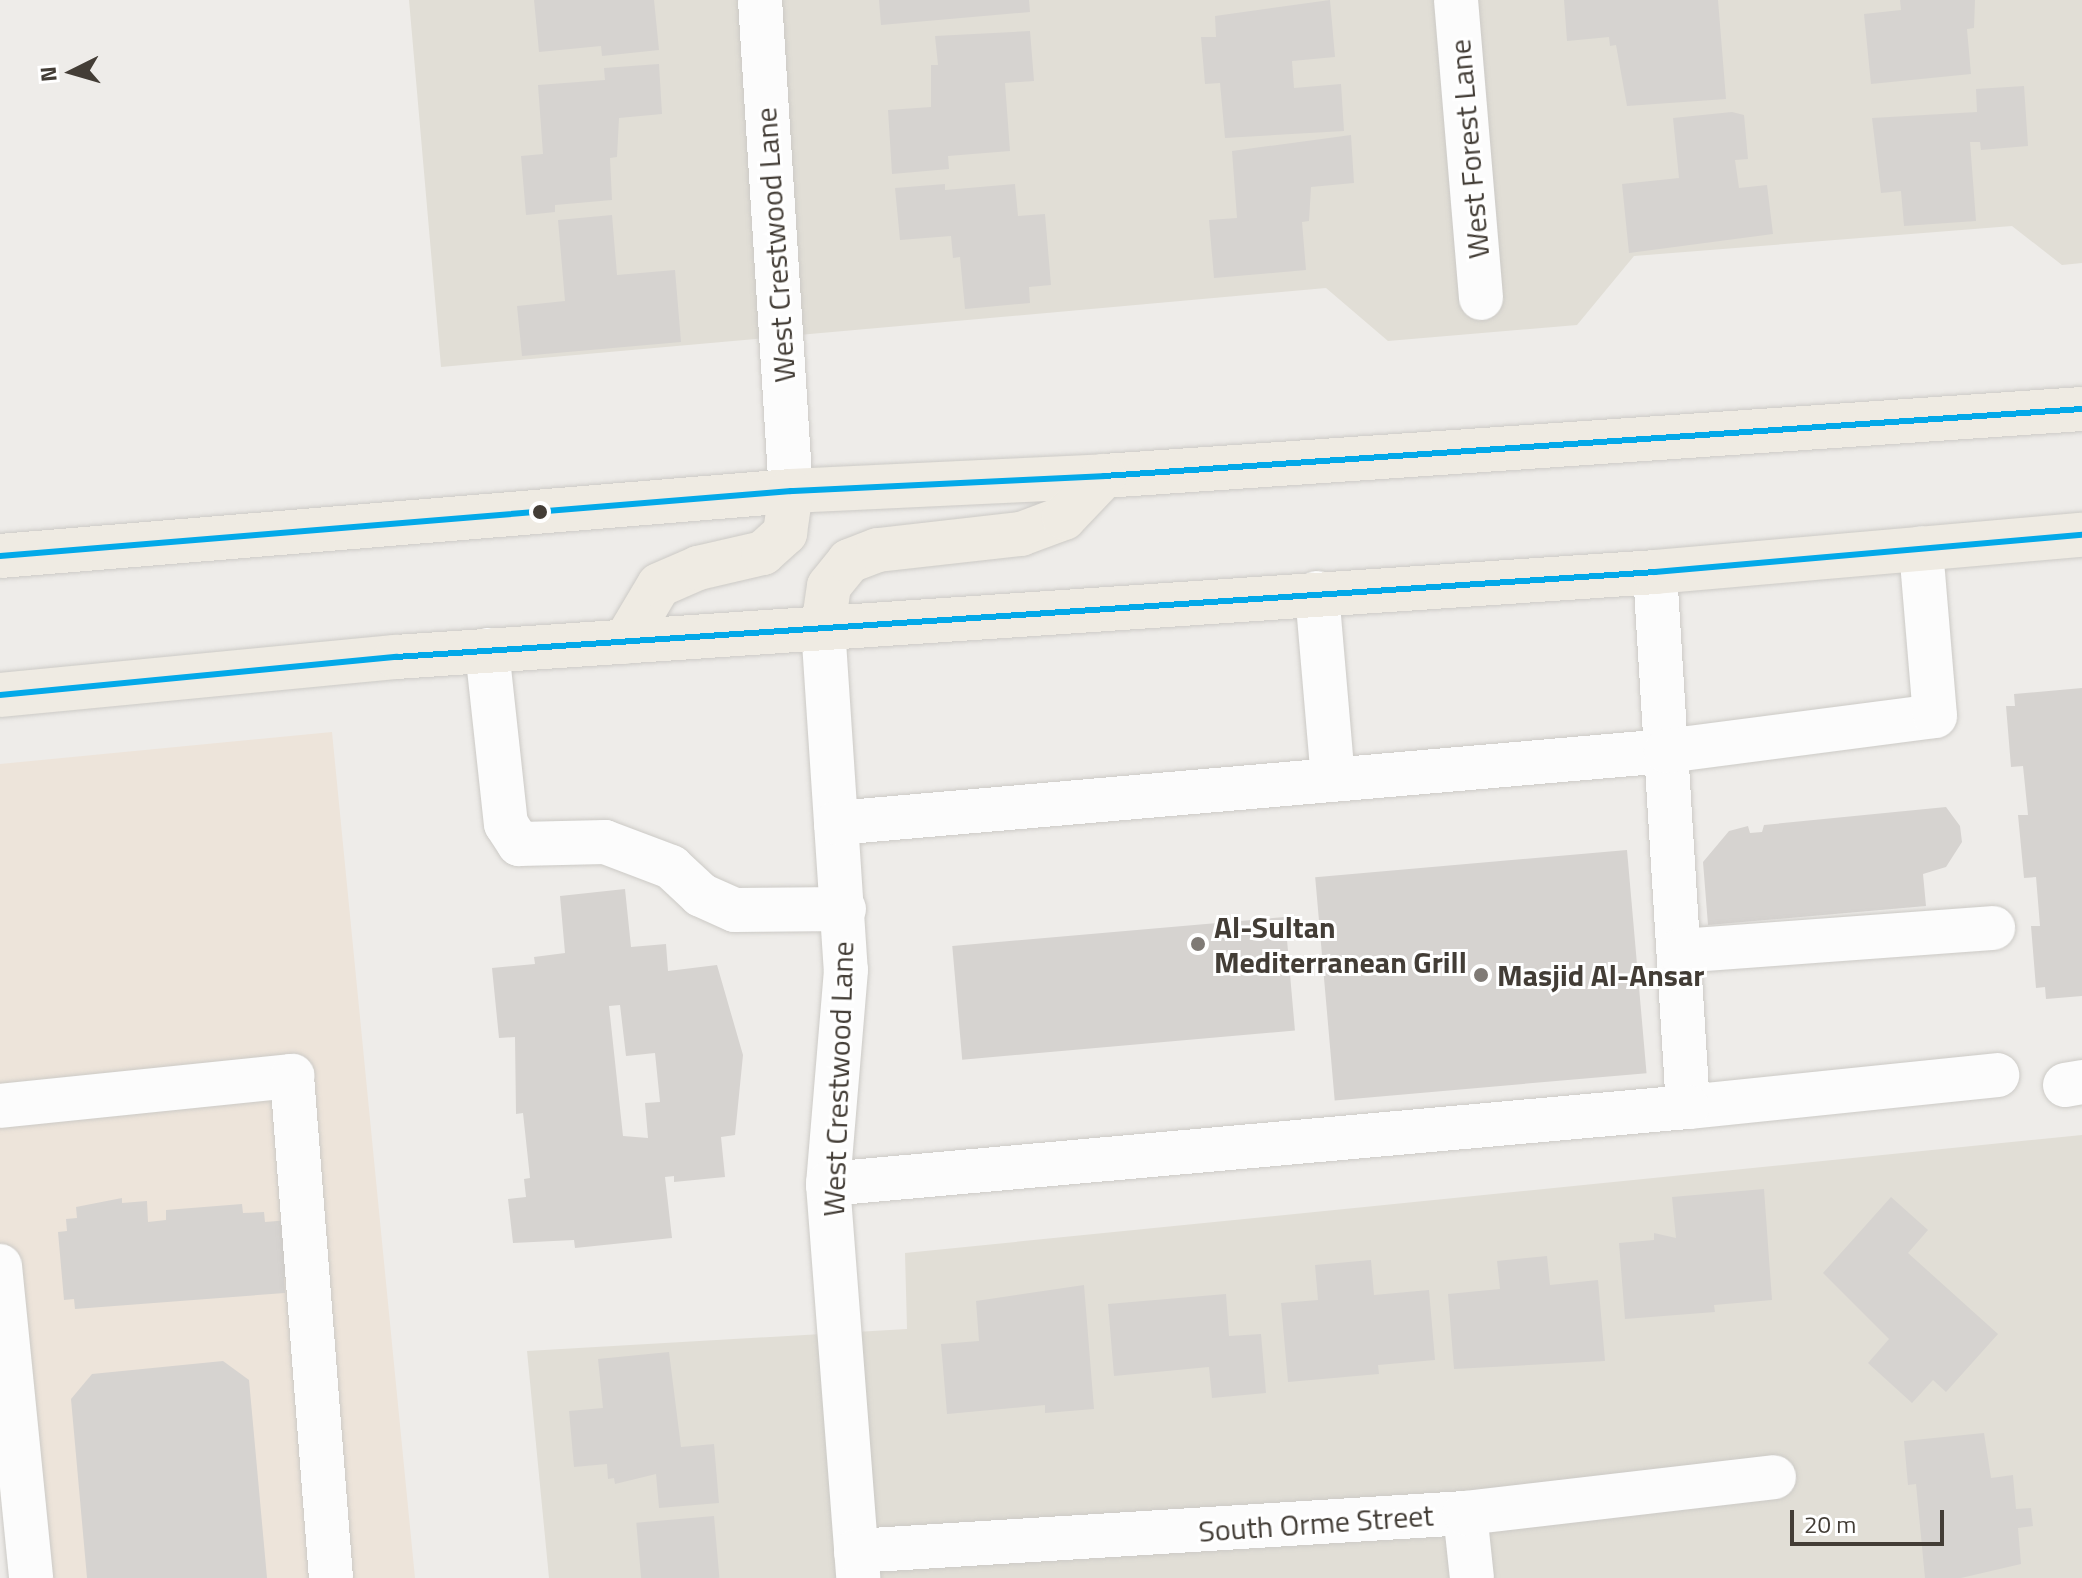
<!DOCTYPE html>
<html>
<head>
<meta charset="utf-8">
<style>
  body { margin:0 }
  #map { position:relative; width:2082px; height:1578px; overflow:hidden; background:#eeece9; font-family:"Titillium Web",sans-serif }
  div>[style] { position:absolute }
  .residential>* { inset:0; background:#e1ded6 }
  .commercial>* { inset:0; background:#ede4da }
  .building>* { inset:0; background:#d6d3d0; transform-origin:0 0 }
  .roads { filter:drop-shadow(0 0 2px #cccac6) drop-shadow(0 0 2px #cccac6) }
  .minor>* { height:44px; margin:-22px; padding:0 22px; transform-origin:22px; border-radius:22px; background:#fcfcfc }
  .major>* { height:44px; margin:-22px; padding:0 22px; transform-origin:22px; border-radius:22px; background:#efebe3 }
  .bus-1>* { height:6px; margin:-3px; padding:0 3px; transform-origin:3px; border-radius:3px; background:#03a9e9 }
  .dots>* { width:22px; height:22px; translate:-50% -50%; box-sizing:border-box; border:4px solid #fff; border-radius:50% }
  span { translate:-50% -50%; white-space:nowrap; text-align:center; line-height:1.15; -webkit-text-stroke:6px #fff; paint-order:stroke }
  .street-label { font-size:30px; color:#433d36 }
  .poi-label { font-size:30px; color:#433d36; font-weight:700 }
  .left { translate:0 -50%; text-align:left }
  .north { position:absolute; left:32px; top:32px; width:80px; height:80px; -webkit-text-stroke:6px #fff; paint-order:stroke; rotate:265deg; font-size:22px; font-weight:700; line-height:32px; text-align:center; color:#433d36 }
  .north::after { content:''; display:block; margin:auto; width:28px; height:36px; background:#433d36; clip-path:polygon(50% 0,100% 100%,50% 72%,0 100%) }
  .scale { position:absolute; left:1790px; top:1510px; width:154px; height:36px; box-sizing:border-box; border:4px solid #433d36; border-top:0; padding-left:10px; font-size:24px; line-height:28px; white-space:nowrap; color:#433d36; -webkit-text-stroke:6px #fff; paint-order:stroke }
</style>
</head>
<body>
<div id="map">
  <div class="residential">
    <i style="clip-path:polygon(409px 0,2082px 0,2082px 263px,2062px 265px,2012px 226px,1634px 256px,1577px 325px,1388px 341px,1326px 288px,441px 367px)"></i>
    <i style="clip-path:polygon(2082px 1135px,2082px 1578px,549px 1578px,527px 1351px,907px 1329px,905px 1253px)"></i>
  </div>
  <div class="commercial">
    <i style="clip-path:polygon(332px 732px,415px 1578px,11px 1578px,0 1470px,0 764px)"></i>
  </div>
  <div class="building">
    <i style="clip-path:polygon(534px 0,654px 0,659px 50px,602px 56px,601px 46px,539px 52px)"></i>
    <i style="clip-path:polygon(879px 0,1029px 0,1030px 12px,881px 25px)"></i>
    <i style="clip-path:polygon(1330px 0,1335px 57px,1292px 61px,1294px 88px,1341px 84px,1344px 131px,1225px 138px,1220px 83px,1205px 84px,1201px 37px,1216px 37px,1215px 16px)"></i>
    <i style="clip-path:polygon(1564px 0,1718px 0,1726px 99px,1627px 106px,1616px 45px,1610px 46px,1609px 37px,1567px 41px)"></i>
    <i style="clip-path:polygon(1900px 0,1975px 0,1974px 28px,1967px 29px,1971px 74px,1871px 84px,1864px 14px,1901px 10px)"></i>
    <i style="clip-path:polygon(1030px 31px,1034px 81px,1005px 83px,1010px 151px,948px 156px,949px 169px,892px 174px,888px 110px,931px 107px,931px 65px,938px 65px,935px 36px)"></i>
    <i style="clip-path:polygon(659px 64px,662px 114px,619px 118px,617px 157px,610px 158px,612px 200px,555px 205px,555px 212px,526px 215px,521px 156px,543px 154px,538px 85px,605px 80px,604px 68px)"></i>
    <i style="clip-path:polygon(2024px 86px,2028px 146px,1981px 150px,1980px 142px,1970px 142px,1976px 221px,1904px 226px,1901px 191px,1881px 193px,1872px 118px,1977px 112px,1976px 89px)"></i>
    <i style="clip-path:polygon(1732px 112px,1744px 115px,1748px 159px,1735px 160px,1739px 188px,1767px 185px,1773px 234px,1629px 253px,1622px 184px,1679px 178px,1673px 118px)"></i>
    <i style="clip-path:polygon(1351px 135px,1354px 183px,1311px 187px,1309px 221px,1302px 222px,1306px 270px,1214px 278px,1209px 220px,1237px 218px,1232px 151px)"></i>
    <i style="clip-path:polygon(945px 184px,945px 190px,1015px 184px,1018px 216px,1045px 214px,1051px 285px,1029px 287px,1030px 303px,965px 309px,960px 257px,953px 258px,951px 236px,900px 240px,895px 188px)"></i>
    <i style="clip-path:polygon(612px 215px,617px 275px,675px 270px,681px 342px,522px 356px,517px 306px,565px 301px,558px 220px)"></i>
    <i style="clip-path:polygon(2082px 688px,2082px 996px,2046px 999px,2045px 987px,2036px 988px,2031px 926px,2040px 926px,2036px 877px,2024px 878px,2018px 815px,2028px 815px,2023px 766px,2011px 767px,2006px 706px,2015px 706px,2014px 694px)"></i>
    <i style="clip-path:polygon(1946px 807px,1960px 826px,1962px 842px,1946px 867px,1923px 874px,1926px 906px,1708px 925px,1703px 862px,1729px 831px,1748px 826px,1750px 833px,1762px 832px,1764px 825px)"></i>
    <i style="left:1627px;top:850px;width:224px;height:313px;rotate:85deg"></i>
    <i style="clip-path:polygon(evenodd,625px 889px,631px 947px,666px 944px,668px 971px,717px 965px,743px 1055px,735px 1135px,721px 1137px,725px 1177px,674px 1182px,674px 1176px,665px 1177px,672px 1238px,575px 1248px,574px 1240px,513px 1243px,508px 1199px,526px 1197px,524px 1179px,530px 1178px,523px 1113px,516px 1114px,515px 1037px,499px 1038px,492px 968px,535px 964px,534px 957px,565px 953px,560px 896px,625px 889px,620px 1005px,626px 1056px,655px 1053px,660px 1102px,645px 1103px,648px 1138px,623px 1136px,609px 1006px,620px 1005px)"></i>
    <i style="left:1285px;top:917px;width:114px;height:334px;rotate:85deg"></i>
    <i style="clip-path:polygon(1764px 1189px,1772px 1300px,1714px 1305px,1715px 1312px,1625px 1319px,1619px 1243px,1654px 1240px,1654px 1233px,1676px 1238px,1672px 1197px)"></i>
    <i style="clip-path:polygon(1891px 1197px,1928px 1230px,1908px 1253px,1998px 1334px,1946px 1392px,1933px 1380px,1912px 1403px,1868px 1363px,1889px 1339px,1823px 1273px)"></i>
    <i style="clip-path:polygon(122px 1198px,122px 1203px,147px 1201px,148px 1222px,166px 1220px,166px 1210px,242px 1204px,243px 1213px,264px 1212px,265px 1222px,290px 1220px,295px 1278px,284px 1278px,285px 1293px,75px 1309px,74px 1299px,64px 1300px,58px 1232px,67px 1231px,66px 1219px,77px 1218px,76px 1207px)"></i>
    <i style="clip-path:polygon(1547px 1256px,1550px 1285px,1598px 1280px,1605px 1361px,1454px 1369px,1448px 1294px,1500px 1289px,1497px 1261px)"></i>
    <i style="clip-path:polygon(1371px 1260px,1374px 1295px,1429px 1290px,1435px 1360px,1378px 1365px,1379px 1374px,1288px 1382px,1281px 1303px,1318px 1300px,1315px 1265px)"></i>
    <i style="clip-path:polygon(1084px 1285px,1094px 1409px,1045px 1413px,1045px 1405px,947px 1414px,941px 1344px,979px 1341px,976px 1301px)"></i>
    <i style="clip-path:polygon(1226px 1294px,1229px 1336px,1261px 1334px,1266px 1393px,1212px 1398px,1209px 1367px,1114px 1376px,1108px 1304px)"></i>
    <i style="clip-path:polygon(669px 1352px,681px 1447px,714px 1444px,719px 1503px,659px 1508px,656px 1474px,615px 1484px,614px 1478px,608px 1479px,607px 1464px,574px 1467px,569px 1411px,603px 1408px,598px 1359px)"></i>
    <i style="clip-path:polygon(223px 1361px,249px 1380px,267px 1578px,87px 1578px,71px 1399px,92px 1374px)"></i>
    <i style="clip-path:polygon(1984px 1433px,1991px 1478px,2013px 1475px,2016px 1509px,2031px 1508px,2033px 1526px,2018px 1528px,2021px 1564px,1961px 1578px,1925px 1578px,1916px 1484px,1908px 1485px,1904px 1441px)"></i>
    <i style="left:714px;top:1516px;width:62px;height:78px;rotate:85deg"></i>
  </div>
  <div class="roads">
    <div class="minor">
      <i style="left:760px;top:0;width:492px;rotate:86.4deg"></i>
      <i style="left:1456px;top:0;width:299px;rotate:85.2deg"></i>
      <i style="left:1655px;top:572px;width:536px;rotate:86.47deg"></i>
      <i style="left:1688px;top:1107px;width:311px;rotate:-5.9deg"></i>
      <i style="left:1317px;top:593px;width:186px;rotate:85.1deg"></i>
      <i style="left:823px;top:627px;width:344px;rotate:86.2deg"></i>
      <i style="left:846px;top:970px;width:215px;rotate:94.8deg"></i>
      <i style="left:828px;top:1184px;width:395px;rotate:85.6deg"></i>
      <i style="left:487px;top:650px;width:175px;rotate:83.8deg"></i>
      <i style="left:506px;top:824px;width:24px;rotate:57deg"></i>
      <i style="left:519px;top:844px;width:86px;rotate:-1.3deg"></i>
      <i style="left:605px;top:842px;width:71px;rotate:20.7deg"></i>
      <i style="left:671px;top:867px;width:41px;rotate:43deg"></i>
      <i style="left:701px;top:895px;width:37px;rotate:24deg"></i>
      <i style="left:735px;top:910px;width:109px;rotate:-0.5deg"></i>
      <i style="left:836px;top:823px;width:833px;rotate:-4.96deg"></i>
      <i style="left:1666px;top:751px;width:271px;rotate:-7.4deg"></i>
      <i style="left:1935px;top:716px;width:168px;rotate:-94.8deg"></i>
      <i style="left:1679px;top:951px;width:315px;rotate:-4.2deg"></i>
      <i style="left:2065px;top:1085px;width:17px;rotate:-10deg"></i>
      <i style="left:0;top:1106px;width:294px;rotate:-5.9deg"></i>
      <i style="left:292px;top:1076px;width:504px;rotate:85.56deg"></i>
      <i style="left:828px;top:1184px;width:863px;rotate:-5.12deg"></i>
      <i style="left:0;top:1266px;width:314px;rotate:84.3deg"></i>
      <i style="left:1465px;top:1513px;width:65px;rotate:83.9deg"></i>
      <i style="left:856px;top:1551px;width:610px;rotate:-3.57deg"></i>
      <i style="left:1465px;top:1513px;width:311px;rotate:-6.6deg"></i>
    </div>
    <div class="major">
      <i style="left:0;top:556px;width:794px;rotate:-4.7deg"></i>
      <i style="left:791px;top:491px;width:313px;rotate:-2.7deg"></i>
      <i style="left:1104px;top:476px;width:980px;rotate:-3.92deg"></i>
      <i style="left:823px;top:627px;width:41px;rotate:-81.7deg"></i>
      <i style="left:829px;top:586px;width:32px;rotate:-51deg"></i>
      <i style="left:849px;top:561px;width:31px;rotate:-21deg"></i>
      <i style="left:878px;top:550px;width:144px;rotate:-6.4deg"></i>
      <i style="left:1021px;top:534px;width:46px;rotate:-20.4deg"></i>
      <i style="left:1064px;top:518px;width:58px;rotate:-46.4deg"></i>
      <i style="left:625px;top:642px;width:66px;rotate:-59.2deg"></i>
      <i style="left:659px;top:585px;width:43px;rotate:-23.6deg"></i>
      <i style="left:698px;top:568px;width:67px;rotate:-13deg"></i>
      <i style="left:763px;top:553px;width:30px;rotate:-42deg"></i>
      <i style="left:785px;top:533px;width:42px;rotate:-81.9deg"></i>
      <i style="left:0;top:695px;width:398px;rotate:-5.5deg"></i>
      <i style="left:396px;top:657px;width:1262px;rotate:-3.86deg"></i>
      <i style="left:1655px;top:572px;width:429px;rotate:-5deg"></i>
    </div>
  </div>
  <div class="bus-1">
    <i style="left:0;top:556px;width:794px;rotate:-4.7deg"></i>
    <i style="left:791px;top:491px;width:313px;rotate:-2.7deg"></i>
    <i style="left:1104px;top:476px;width:980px;rotate:-3.92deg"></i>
    <i style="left:0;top:695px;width:398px;rotate:-5.5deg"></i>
    <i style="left:396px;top:657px;width:1262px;rotate:-3.86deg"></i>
    <i style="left:1655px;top:572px;width:429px;rotate:-5deg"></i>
  </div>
  <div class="dots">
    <i style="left:540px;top:512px;background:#433d36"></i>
    <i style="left:1198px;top:944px;background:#7f7a75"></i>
    <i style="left:1481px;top:975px;background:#7f7a75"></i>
  </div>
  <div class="street-label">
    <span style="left:1469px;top:149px;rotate:-95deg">West Forest Lane</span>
    <span style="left:775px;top:245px;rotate:-94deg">West Crestwood Lane</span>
    <span style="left:838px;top:1079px;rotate:-88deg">West Crestwood Lane</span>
    <span style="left:1316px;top:1523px;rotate:-4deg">South Orme Street</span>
  </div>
  <div class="poi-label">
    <span class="left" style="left:1214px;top:944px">Al-Sultan<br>Mediterranean Grill</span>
    <span class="left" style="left:1497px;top:975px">Masjid Al-Ansar</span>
  </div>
  <div class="north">N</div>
  <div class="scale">20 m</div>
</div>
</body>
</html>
